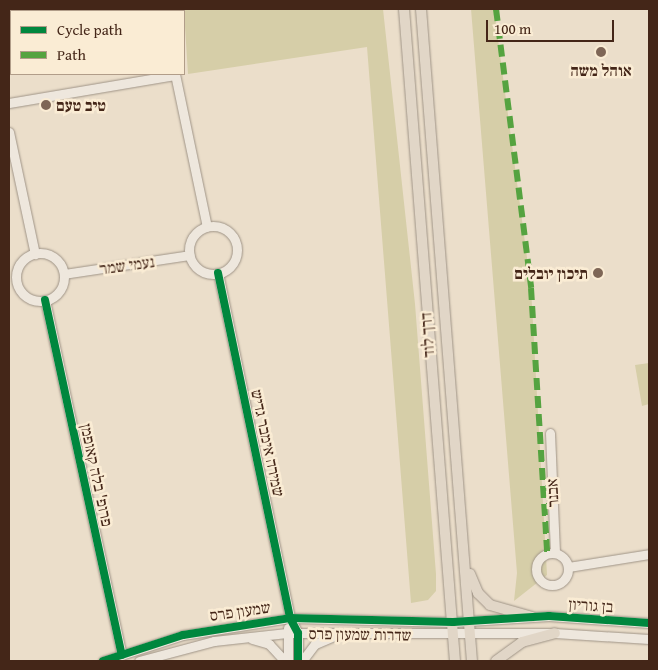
<!DOCTYPE html>
<html>
<head>
<meta charset="utf-8">
<style>
  body { margin:0 }
  #map { position:relative; width:658px; height:670px; overflow:hidden; background:#ebdeca; font-family:"Gentium Book Plus","Frank Ruhl Libre",serif }
  div>[style] { position:absolute }
  .green>* { inset:0; background:#d6cea8 }
  .roads { filter:drop-shadow(0 0 1px #9f9487) drop-shadow(0 0 1px #9f9487) }
  .minor>* { height:9px; margin:-4.5px; padding:0 4.5px; transform-origin:4.5px; border-radius:4.5px; background:#eee7dd }
  .minor>.ring { margin:-4.5px; padding:0; box-sizing:content-box; background:none; border:9px solid #eee7dd; border-radius:50% }
  .major>* { height:10px; margin:-5px; padding:0 5px; transform-origin:5px; border-radius:5px; background:#e1d6c7 }
  .quiet>* { height:6px; margin-top:-3px; transform-origin:0; background:repeating-linear-gradient(90deg,#55a340 0 12px,transparent 0 18px) }
  .cycleway>* { height:8px; margin:-4px; padding:0 4px; transform-origin:4px; border-radius:4px; background:#00873e }
  .dots>* { width:14px; height:14px; translate:-50% -50%; box-sizing:border-box; border:2px solid #faecd4; border-radius:50% }
  span { translate:-50% -50%; white-space:nowrap; text-align:center; line-height:1.15; -webkit-text-stroke:5px #faecd4; paint-order:stroke }
  .poi-label { font-size:16px; color:#442618; font-weight:700 }
  .left { translate:0 -50%; text-align:left }
  .right { translate:-100% -50%; text-align:right }
  .street-label { font-size:16px; color:#442618 }
  .frame { position:absolute; inset:0; border:10px solid #442618; pointer-events:none }
  .legend { position:absolute; left:10px; top:10px; width:175px; height:65px; box-sizing:border-box; background:#faecd4; border:1px solid #b19d89; margin:0; padding:6px 9px; list-style:none; font-size:15px; color:#442618 }
  .legend li { display:flex; align-items:center; gap:10px; height:25px }
  .legend b { width:25px; border:1px solid #b19d89 }
  .scale { position:absolute; left:486px; top:20px; width:128px; height:22px; box-sizing:border-box; border:2px solid #442618; border-top:0; padding-left:6px; font-size:15px; line-height:18px; white-space:nowrap; color:#442618; -webkit-text-stroke:4px #faecd4; paint-order:stroke }
</style>
</head>
<body>
<div id="map">
  <div class="green">
    <i style="clip-path:polygon(172px 9px,383px 9px,415px 304px,436px 574px,436px 591px,428px 600px,411px 603px,367px 47px,188px 74px,184px 11px)"></i>
    <i style="clip-path:polygon(471px 9px,494px 9px,531px 288px,547px 575px,514px 601px,517px 573px)"></i>
    <i style="clip-path:polygon(649px 363px,649px 404px,642px 406px,635px 365px)"></i>
  </div>
  <div class="roads">
    <div class="minor">
      <i style="left:161px;top:9px;width:2px;rotate:90deg"></i>
      <i style="left:175px;top:74px;width:156px;rotate:78.2deg"></i>
      <i style="left:9px;top:103px;width:168px;rotate:-9.6deg"></i>
      <i style="left:9px;top:132px;width:125px;rotate:78deg"></i>
      <i class="ring" style="left:189px;top:226px;width:39px;height:39px"></i>
      <i class="ring" style="left:16px;top:253px;width:39px;height:39px"></i>
      <i style="left:218px;top:273px;width:352px;rotate:78.2deg"></i>
      <i style="left:290px;top:618px;width:17px;rotate:62deg"></i>
      <i style="left:298px;top:633px;width:28px;rotate:90deg"></i>
      <i style="left:64px;top:274px;width:127px;rotate:-8.6deg"></i>
      <i style="left:45px;top:300px;width:363px;rotate:77.8deg"></i>
      <i style="left:550px;top:433px;width:120px;rotate:87.6deg"></i>
      <i class="ring" style="left:536px;top:553px;width:23px;height:23px"></i>
      <i style="left:568px;top:567px;width:82px;rotate:-9.1deg"></i>
      <i style="left:252px;top:639px;width:18px;rotate:16deg"></i>
      <i style="left:269px;top:644px;width:23px;rotate:47deg"></i>
      <i style="left:103px;top:661px;width:84px;rotate:-18deg"></i>
      <i style="left:183px;top:635px;width:108px;rotate:-9deg"></i>
      <i style="left:290px;top:618px;width:163px;rotate:1.4deg"></i>
      <i style="left:453px;top:622px;width:96px;rotate:-3.6deg"></i>
      <i style="left:549px;top:616px;width:100px;rotate:4deg"></i>
      <i style="left:139px;top:661px;width:78px;rotate:-14.9deg"></i>
      <i style="left:214px;top:641px;width:73px;rotate:-6.3deg"></i>
      <i style="left:287px;top:633px;width:268px"></i>
      <i style="left:555px;top:633px;width:94px;rotate:3.7deg"></i>
      <i style="left:288px;top:661px;width:33px;rotate:-90deg"></i>
      <i style="left:302px;top:661px;width:21px;rotate:-53deg"></i>
      <i style="left:315px;top:644px;width:21px;rotate:-23deg"></i>
    </div>
    <div class="major">
      <i style="left:404px;top:9px;width:654px;rotate:85.53deg"></i>
      <i style="left:421px;top:9px;width:654px;rotate:85.53deg"></i>
      <i style="left:470px;top:574px;width:21px;rotate:67deg"></i>
      <i style="left:478px;top:593px;width:17px;rotate:45deg"></i>
      <i style="left:490px;top:605px;width:44px;rotate:15.9deg"></i>
      <i style="left:496px;top:661px;width:32px;rotate:-36deg"></i>
      <i style="left:522px;top:642px;width:34px;rotate:-15deg"></i>
    </div>
  </div>
  <div class="quiet">
    <i style="left:496px;top:9px;width:281px;rotate:82.8deg"></i>
    <i style="left:531px;top:288px;width:265px;rotate:86.5deg"></i>
  </div>
  <div class="cycleway">
    <i style="left:218px;top:273px;width:352px;rotate:78.2deg"></i>
    <i style="left:290px;top:618px;width:17px;rotate:62deg"></i>
    <i style="left:298px;top:633px;width:28px;rotate:90deg"></i>
    <i style="left:45px;top:300px;width:363px;rotate:77.8deg"></i>
    <i style="left:103px;top:661px;width:84px;rotate:-18deg"></i>
    <i style="left:183px;top:635px;width:108px;rotate:-9deg"></i>
    <i style="left:290px;top:618px;width:163px;rotate:1.4deg"></i>
    <i style="left:453px;top:622px;width:96px;rotate:-3.6deg"></i>
    <i style="left:549px;top:616px;width:100px;rotate:4deg"></i>
  </div>
  <div class="dots">
    <i style="left:601px;top:52px;background:#7e6656"></i>
    <i style="left:46px;top:105px;background:#7e6656"></i>
    <i style="left:598px;top:273px;background:#7e6656"></i>
  </div>
  <div class="poi-label">
    <span style="left:601px;top:70px">אוהל משה</span>
    <span class="left" style="left:56px;top:105px">טיב טעם</span>
    <span class="right" style="left:588px;top:273px">תיכון יובלים</span>
  </div>
  <div class="street-label">
    <span style="left:127px;top:265px;rotate:-8deg">נעמי שמר</span>
    <span style="left:427px;top:335px;rotate:-94deg">דרך לוד</span>
    <span style="left:268px;top:443px;rotate:78deg">שמירה אימבר גדיש</span>
    <span style="left:97px;top:475px;rotate:78deg">פרופ' בלה קאופמן</span>
    <span style="left:552px;top:493px;rotate:-93deg">אבנר</span>
    <span style="left:591px;top:605px;rotate:4deg">בן גוריון</span>
    <span style="left:240px;top:611px;rotate:-8deg">שמעון פרס</span>
    <span style="left:360px;top:634px;rotate:1deg">שדרות שמעון פרס</span>
  </div>
  <div class="frame"></div>
  <ul class="legend">
  <li><b style="height:6px;background:#00873e"></b>Cycle path</li>
  <li><b style="height:6px;background:#55a340"></b>Path</li>
  </ul>
  <div class="scale">100 m</div>
</div>
</body>
</html>
